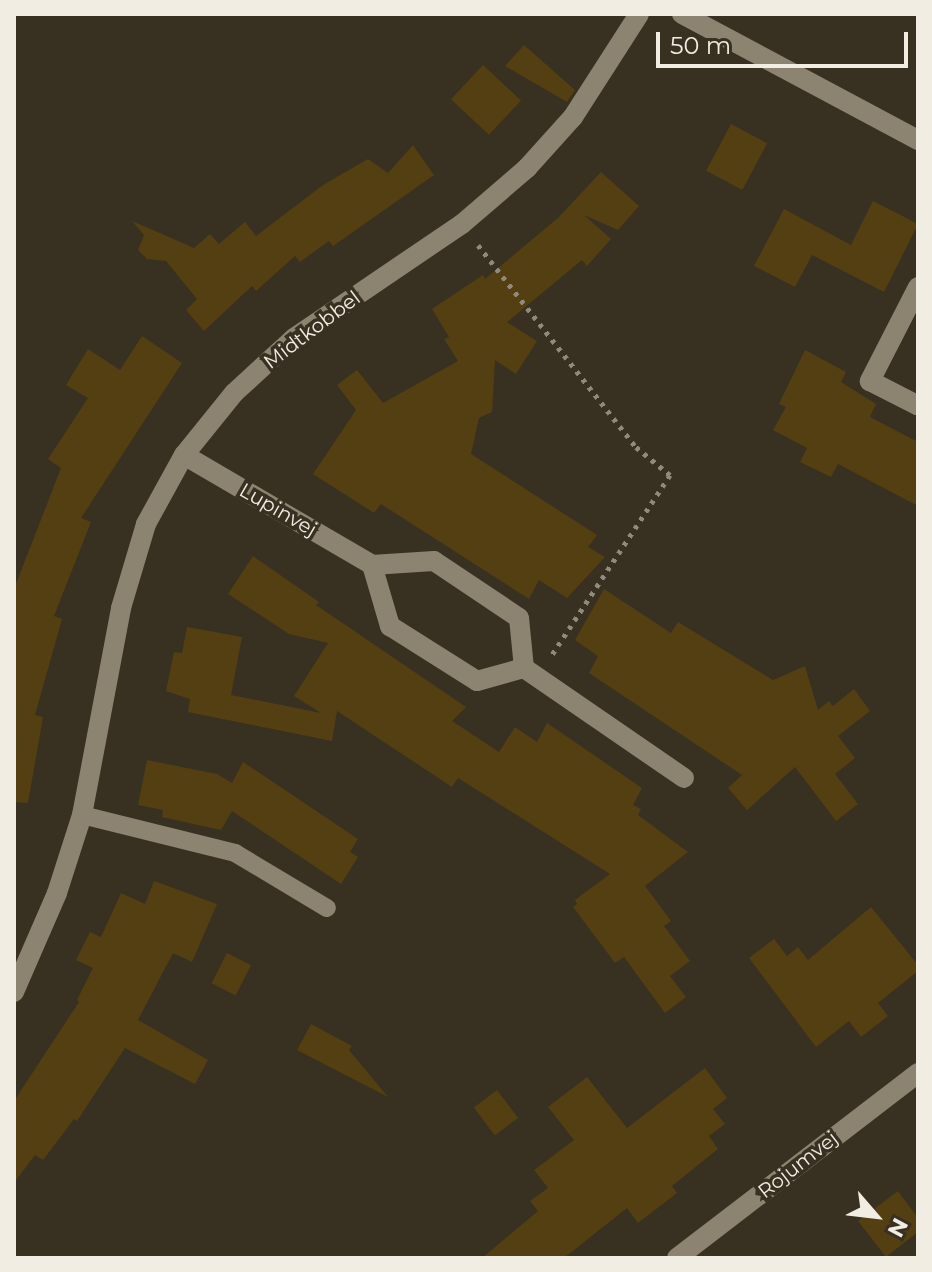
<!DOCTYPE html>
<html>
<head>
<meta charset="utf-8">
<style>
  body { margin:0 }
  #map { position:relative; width:932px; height:1272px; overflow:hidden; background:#383020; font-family:Montserrat,sans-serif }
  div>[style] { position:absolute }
  .building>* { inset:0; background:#533f12; transform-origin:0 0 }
  .path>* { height:5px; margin-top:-2.5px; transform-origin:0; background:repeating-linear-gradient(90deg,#90897c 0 4px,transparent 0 10px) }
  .lane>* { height:18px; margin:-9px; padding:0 9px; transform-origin:9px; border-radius:9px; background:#8c8371 }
  .street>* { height:20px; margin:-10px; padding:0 10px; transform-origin:10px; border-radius:10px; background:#8c8371 }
  .secondary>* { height:20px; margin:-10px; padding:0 10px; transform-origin:10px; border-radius:10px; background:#8c8371 }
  span { translate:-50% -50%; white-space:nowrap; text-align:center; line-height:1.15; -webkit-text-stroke:7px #383020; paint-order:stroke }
  .street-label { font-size:20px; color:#f2ede3 }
  .frame { position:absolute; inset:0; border:16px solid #f2ede3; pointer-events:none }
  .north { position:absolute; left:836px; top:1176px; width:80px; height:80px; -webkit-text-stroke:6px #383020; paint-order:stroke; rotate:118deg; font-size:22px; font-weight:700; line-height:32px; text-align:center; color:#f2ede3 }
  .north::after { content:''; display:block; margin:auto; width:28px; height:36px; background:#f2ede3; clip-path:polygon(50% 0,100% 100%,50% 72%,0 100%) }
  .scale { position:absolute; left:656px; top:32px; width:252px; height:36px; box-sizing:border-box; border:4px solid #f2ede3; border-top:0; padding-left:10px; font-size:24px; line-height:28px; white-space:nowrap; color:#f2ede3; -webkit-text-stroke:6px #383020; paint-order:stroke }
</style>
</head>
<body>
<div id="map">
  <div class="building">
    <i style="clip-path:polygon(524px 45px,575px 90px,567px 102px,505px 66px)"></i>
    <i style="left:483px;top:65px;width:52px;height:47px;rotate:43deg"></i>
    <i style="left:731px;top:124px;width:41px;height:53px;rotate:28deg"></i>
    <i style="clip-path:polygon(413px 145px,434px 175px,333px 246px,329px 241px,300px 262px,295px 256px,256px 291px,252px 286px,204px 331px,186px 310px,197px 299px,166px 261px,147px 259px,138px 250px,144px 235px,132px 221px,194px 248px,210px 234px,219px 244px,245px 222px,256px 236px,323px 185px,368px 159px,388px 173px)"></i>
    <i style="clip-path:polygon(601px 172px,639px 206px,618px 230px,584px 215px,611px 239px,587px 266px,582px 260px,507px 322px,537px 341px,516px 374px,495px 360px,492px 412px,479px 418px,471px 454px,597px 535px,588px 547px,605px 557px,567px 598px,539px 580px,529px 599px,381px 504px,374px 513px,313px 474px,356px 410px,337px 385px,357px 370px,383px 403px,458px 361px,444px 339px,449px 337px,432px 309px,483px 275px,485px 279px,559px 217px)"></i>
    <i style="clip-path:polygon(873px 201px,918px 224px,884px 292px,812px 255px,795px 287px,754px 266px,784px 209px,851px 245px)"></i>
    <i style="clip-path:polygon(142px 336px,182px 363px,81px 518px,91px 522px,54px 616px,62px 619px,35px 715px,43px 717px,28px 803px,14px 802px,14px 589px,61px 468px,48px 459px,88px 398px,66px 385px,88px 349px,120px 370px)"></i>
    <i style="clip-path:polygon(805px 350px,846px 372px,841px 382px,876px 404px,870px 417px,918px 442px,918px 506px,838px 464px,831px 477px,800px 462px,807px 448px,773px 430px,786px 407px,779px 404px)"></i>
    <i style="clip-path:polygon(253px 556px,319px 602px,316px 605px,466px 707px,452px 721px,499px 752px,515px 727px,537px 742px,547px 723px,642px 788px,633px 805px,641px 809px,638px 815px,688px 852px,645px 886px,671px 921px,664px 926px,690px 961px,670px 976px,686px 997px,665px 1013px,624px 957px,615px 963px,573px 907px,577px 904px,575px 900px,610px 874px,458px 778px,452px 787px,337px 711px,332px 741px,188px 712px,190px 699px,166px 691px,174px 652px,182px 653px,187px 627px,242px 637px,231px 695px,321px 713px,294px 696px,328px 643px,289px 634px,228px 594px)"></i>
    <i style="clip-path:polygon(604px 589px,671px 633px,678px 622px,773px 680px,805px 666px,818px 710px,829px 701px,833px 706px,854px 689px,870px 711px,838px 736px,855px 758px,835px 774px,858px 804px,836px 821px,795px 767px,747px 810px,728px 788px,742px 775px,589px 673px,598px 656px,575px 640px)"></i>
    <i style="clip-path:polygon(147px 760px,217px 774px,232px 783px,243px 762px,358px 839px,350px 852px,358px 857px,341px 884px,232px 811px,221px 830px,162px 817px,163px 810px,138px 805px)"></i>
    <i style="clip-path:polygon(154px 881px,217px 904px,192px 962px,173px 953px,138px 1020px,208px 1060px,195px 1084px,125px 1048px,77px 1121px,74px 1119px,43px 1160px,35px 1155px,14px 1183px,14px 1101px,79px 1002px,77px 1000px,93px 968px,76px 960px,90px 932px,101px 937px,121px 893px,145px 904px)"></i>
    <i style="clip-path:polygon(871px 907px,918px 965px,918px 971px,878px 1003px,888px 1016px,861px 1037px,849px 1021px,816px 1047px,749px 958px,774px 939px,787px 956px,798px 947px,808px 960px)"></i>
    <i style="left:227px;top:953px;width:27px;height:34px;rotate:27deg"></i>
    <i style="clip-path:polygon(311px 1024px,352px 1046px,349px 1050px,388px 1097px,297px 1050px)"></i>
    <i style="clip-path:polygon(705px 1068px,727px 1098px,713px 1109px,725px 1124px,709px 1136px,718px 1149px,672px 1186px,677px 1193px,638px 1223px,627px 1208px,564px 1258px,482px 1258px,538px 1211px,530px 1201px,548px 1188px,534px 1170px,574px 1140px,548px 1107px,587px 1077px,627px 1128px)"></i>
    <i style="left:497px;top:1090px;width:35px;height:29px;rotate:53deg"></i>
    <i style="clip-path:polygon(898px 1191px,918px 1218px,918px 1232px,886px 1257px,858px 1221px)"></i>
  </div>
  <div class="path">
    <i style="left:478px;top:245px;width:256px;rotate:52deg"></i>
    <i style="left:636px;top:447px;width:44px;rotate:39.5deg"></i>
    <i style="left:670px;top:475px;width:217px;rotate:123.3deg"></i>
  </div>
  <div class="lane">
    <i style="left:82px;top:815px;width:158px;rotate:13.9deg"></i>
    <i style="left:235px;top:853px;width:107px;rotate:30.9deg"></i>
  </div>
  <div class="street">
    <i style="left:918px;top:287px;width:106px;rotate:117.1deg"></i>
    <i style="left:870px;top:381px;width:53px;rotate:27.1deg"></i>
    <i style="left:917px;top:405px;width:2px;rotate:-63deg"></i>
    <i style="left:184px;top:455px;width:218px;rotate:30.3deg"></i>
    <i style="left:372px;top:565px;width:62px;rotate:-3.7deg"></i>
    <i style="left:434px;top:561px;width:102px;rotate:33.8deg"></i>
    <i style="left:519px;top:618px;width:50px;rotate:84.3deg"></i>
    <i style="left:524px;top:668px;width:194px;rotate:34.5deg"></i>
    <i style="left:372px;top:565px;width:64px;rotate:73.6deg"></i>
    <i style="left:390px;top:626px;width:103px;rotate:32.3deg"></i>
    <i style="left:477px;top:681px;width:49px;rotate:-15.5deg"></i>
    <i style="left:14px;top:992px;width:108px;rotate:-66.5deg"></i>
    <i style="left:57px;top:893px;width:82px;rotate:-72.2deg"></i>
    <i style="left:82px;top:815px;width:211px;rotate:-79.3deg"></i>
    <i style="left:121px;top:608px;width:88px;rotate:-73.4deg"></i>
    <i style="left:146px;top:524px;width:79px;rotate:-61.2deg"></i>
    <i style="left:184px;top:455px;width:80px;rotate:-51.1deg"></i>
    <i style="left:234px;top:393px;width:81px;rotate:-42.5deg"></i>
    <i style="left:294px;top:338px;width:203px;rotate:-34.2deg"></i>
    <i style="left:462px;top:224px;width:86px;rotate:-40.7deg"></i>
    <i style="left:527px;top:168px;width:69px;rotate:-48deg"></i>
    <i style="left:573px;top:117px;width:122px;rotate:-57.3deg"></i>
    <i style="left:677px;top:1258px;width:304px;rotate:-37.5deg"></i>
  </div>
  <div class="secondary">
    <i style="left:682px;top:14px;width:268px;rotate:28.1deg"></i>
  </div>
  <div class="street-label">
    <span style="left:312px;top:330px;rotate:-37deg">Midtkobbel</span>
    <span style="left:278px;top:510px;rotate:30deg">Lupinvej</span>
    <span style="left:798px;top:1165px;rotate:-38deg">Rojumvej</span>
  </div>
  <div class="frame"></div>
  <div class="north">N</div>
  <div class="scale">50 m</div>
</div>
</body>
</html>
